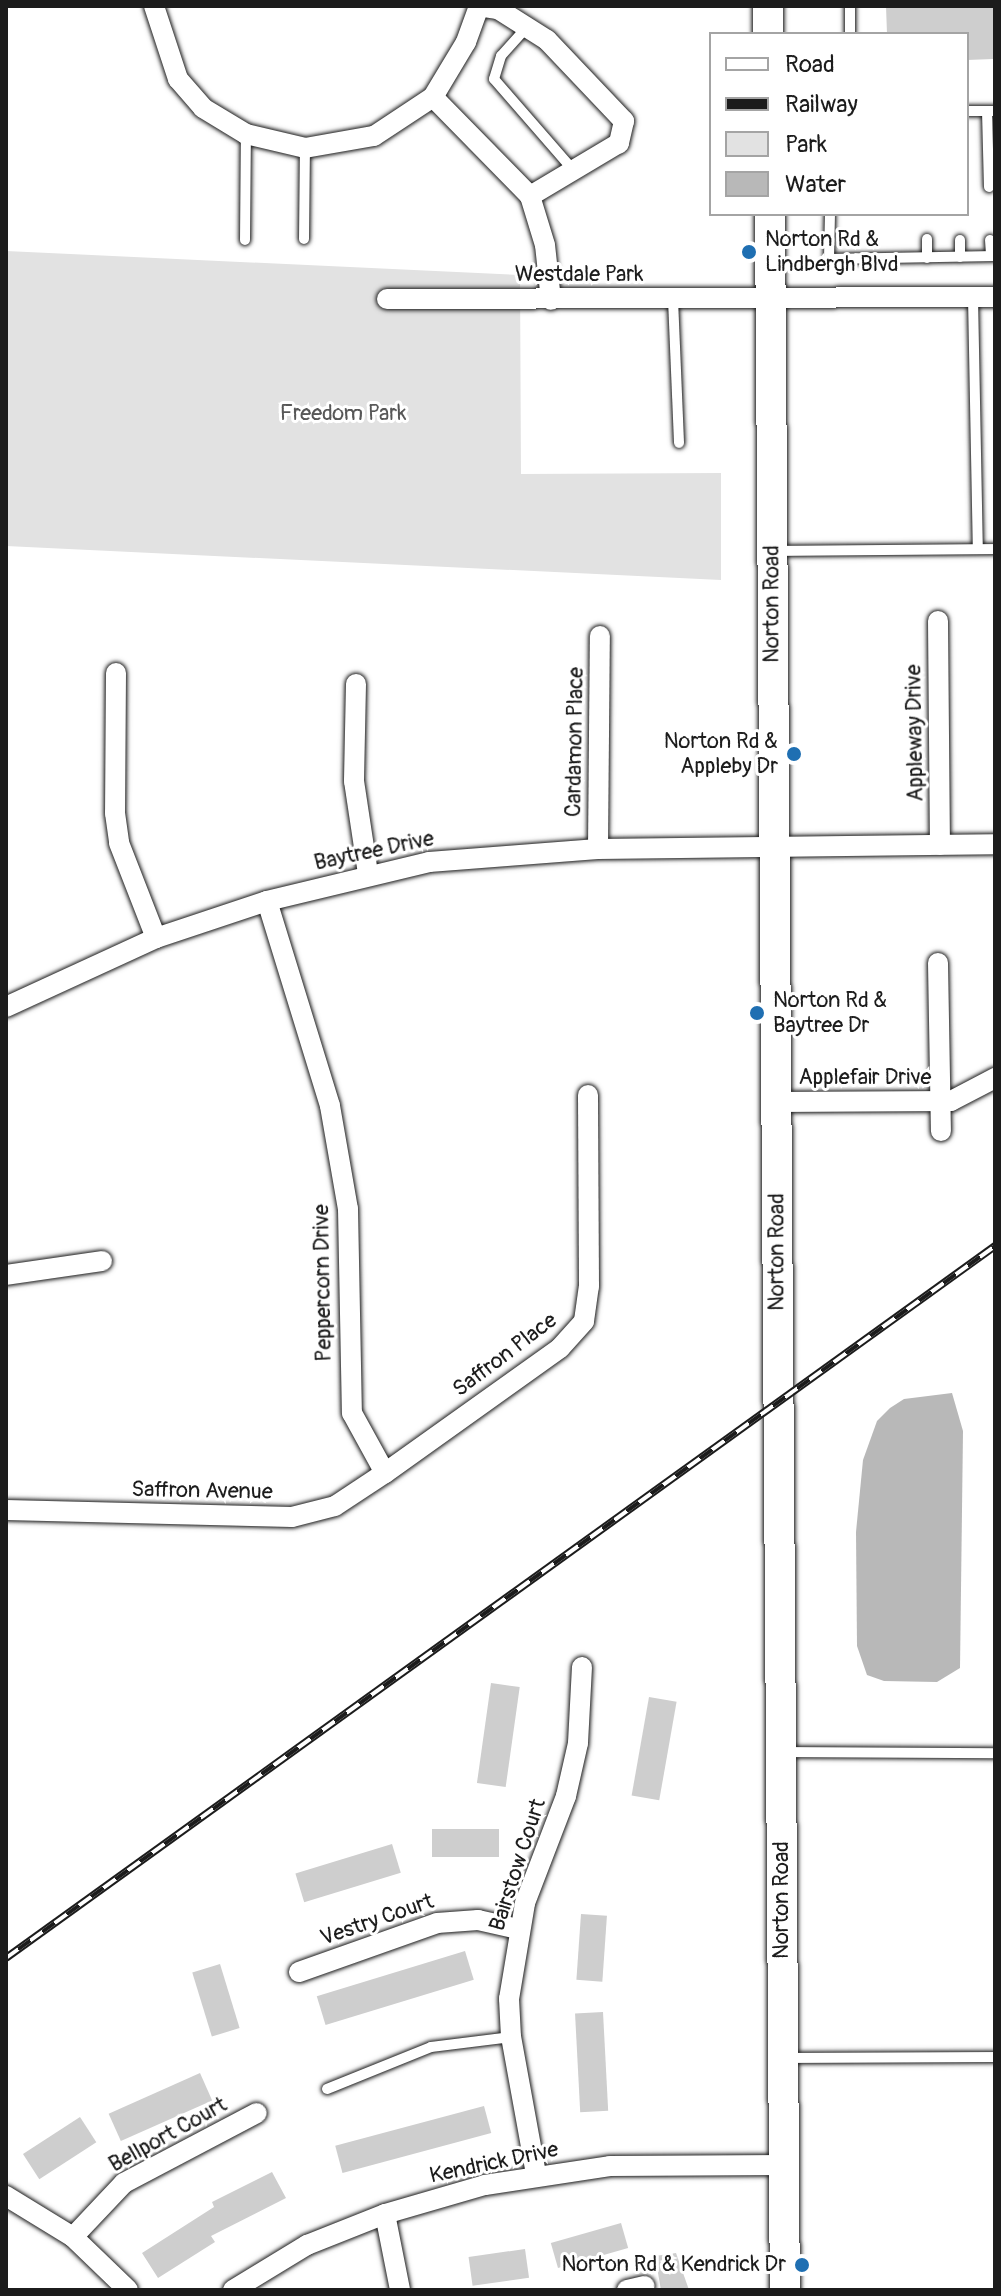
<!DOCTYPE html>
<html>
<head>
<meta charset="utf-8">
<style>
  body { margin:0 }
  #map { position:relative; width:1001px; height:2296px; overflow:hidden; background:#fff; font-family:Pangolin,sans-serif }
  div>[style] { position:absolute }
  .green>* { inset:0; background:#e2e2e2 }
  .water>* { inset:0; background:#b8b8b8 }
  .building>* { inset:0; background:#cecece; transform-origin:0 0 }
  .roads { filter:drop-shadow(0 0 2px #1c1c1c) drop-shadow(0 0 2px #1c1c1c) }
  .service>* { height:10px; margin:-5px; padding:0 5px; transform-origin:5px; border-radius:5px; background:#fff }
  .minor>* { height:20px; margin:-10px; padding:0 10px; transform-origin:10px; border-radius:10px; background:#fff }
  .secondary>* { height:30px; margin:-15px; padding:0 15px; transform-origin:15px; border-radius:15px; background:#fff }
  .rail>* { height:8px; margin-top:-4px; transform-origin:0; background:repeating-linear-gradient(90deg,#fff 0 15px,#1c1c1c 0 30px); box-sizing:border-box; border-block:2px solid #1c1c1c }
  .dots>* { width:22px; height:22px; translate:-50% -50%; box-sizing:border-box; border:4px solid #fff; border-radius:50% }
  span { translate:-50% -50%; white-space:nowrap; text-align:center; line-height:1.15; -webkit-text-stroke:6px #fff; paint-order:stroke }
  .poi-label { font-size:22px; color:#1c1c1c }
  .left { translate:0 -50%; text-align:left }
  .right { translate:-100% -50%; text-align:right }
  .street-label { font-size:22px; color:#1c1c1c }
  .park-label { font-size:22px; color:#575757 }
  .frame { position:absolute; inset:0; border:8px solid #1c1c1c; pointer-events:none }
  .legend { position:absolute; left:709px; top:32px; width:260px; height:184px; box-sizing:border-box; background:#fff; border:2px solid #a4a4a4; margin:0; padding:10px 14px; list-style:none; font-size:24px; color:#1c1c1c }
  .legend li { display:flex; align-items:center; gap:16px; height:40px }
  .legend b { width:40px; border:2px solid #a4a4a4 }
</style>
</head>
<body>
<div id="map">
  <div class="green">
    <i style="clip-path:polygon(6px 251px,520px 275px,521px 474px,721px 473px,721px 580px,6px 546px)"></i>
  </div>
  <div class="water">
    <i style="clip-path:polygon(952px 1393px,963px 1431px,960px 1668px,937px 1682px,884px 1681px,867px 1675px,857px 1646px,856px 1532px,863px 1460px,877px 1421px,890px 1408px,904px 1399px)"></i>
  </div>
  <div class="building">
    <i style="clip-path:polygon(886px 6px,993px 6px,993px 59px,967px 60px,967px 34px,887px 34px)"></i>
    <i style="left:491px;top:1683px;width:29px;height:101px;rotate:8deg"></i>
    <i style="left:649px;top:1697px;width:28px;height:100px;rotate:10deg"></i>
    <i style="left:499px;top:1829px;width:28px;height:67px;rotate:90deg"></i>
    <i style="left:392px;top:1844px;width:30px;height:101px;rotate:73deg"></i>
    <i style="left:581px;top:1914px;width:26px;height:66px;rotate:4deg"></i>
    <i style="left:465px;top:1951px;width:30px;height:155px;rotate:73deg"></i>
    <i style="left:220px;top:1964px;width:67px;height:29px;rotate:73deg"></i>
    <i style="left:603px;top:2012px;width:99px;height:28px;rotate:87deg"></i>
    <i style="left:200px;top:2073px;width:30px;height:100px;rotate:66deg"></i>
    <i style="left:484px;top:2106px;width:28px;height:154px;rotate:75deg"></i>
    <i style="left:80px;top:2117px;width:30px;height:68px;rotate:57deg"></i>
    <i style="clip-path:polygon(272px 2172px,286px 2198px,211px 2236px,215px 2242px,158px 2278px,142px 2253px,214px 2207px,212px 2202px)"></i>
    <i style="left:621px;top:2223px;width:26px;height:73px;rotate:74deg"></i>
    <i style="left:525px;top:2249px;width:29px;height:57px;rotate:82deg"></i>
    <i style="clip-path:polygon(676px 2253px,689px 2290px,661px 2290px,655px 2256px)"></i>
  </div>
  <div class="roads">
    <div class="service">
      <i style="left:850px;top:6px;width:28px;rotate:90deg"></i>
      <i style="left:527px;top:27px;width:39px;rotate:132deg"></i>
      <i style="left:501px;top:56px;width:24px;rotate:107deg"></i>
      <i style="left:494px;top:79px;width:122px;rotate:49deg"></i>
      <i style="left:967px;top:111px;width:28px"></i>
      <i style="left:987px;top:111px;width:76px;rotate:88.5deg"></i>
      <i style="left:830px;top:214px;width:45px;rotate:91.3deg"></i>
      <i style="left:829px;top:259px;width:166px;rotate:-1deg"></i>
      <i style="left:304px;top:239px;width:91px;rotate:-89.4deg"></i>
      <i style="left:927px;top:239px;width:19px;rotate:90deg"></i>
      <i style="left:245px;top:240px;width:106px;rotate:-89.5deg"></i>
      <i style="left:960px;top:240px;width:17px;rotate:90deg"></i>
      <i style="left:990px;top:240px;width:16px;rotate:86deg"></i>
      <i style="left:973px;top:297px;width:252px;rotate:88.9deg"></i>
      <i style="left:673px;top:299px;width:144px;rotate:87.6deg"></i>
      <i style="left:774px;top:551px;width:221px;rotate:-0.5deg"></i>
      <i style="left:783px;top:1752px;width:212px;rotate:0.3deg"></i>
      <i style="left:786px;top:2058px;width:209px;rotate:-0.3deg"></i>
      <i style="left:327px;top:2089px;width:112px;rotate:-22deg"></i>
      <i style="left:431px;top:2047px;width:81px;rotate:-7.1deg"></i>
    </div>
    <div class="minor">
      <i style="left:154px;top:6px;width:77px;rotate:71.8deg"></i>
      <i style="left:178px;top:79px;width:38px;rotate:49deg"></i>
      <i style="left:203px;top:108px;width:50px;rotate:31.2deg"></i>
      <i style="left:246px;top:134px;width:61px;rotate:13.3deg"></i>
      <i style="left:305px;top:148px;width:70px;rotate:-9.9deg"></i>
      <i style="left:374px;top:136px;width:71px;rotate:-33.5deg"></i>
      <i style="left:433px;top:97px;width:64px;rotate:-59deg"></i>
      <i style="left:466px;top:42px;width:38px;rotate:-70deg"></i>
      <i style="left:478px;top:6px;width:20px;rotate:9deg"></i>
      <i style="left:498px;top:9px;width:58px;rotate:32.3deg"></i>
      <i style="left:547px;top:40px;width:112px;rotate:46.5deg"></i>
      <i style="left:624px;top:121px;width:23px;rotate:103deg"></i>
      <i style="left:619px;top:143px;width:104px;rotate:149.2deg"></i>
      <i style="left:433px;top:97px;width:139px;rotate:45.6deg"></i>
      <i style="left:530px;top:196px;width:51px;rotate:73deg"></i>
      <i style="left:545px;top:245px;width:55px;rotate:83.8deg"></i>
      <i style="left:387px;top:299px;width:608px;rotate:-0.19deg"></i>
      <i style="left:938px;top:621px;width:224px;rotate:89.5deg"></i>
      <i style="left:116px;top:673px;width:140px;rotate:90.4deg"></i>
      <i style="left:115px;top:813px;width:30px;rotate:82deg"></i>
      <i style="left:119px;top:843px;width:102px;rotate:68.7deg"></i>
      <i style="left:356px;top:684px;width:97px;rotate:91.2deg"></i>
      <i style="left:354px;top:781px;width:94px;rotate:81.4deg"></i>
      <i style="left:598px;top:849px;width:213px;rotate:-89.5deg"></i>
      <i style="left:267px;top:901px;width:214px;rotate:72.9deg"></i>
      <i style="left:330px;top:1106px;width:105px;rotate:80.1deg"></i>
      <i style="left:348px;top:1209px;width:204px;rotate:88.9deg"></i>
      <i style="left:352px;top:1413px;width:68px;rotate:61.2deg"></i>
      <i style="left:938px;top:963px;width:168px;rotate:89deg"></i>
      <i style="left:6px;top:1007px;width:165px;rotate:-24.7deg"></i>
      <i style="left:156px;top:938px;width:117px;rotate:-18.4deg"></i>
      <i style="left:267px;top:901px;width:167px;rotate:-13.5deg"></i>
      <i style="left:429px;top:862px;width:169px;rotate:-4.4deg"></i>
      <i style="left:598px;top:849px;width:397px;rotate:-0.7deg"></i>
      <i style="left:776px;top:1102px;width:175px;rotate:-0.3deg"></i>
      <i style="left:951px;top:1101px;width:50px;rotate:-27.6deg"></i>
      <i style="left:6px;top:1275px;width:97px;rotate:-8.3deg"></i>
      <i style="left:6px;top:1510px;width:286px;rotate:1.4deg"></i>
      <i style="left:292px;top:1517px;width:44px;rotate:-14.3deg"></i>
      <i style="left:335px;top:1506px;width:60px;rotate:-33.4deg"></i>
      <i style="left:385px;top:1473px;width:215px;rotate:-35.5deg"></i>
      <i style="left:560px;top:1348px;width:36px;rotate:-48deg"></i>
      <i style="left:584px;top:1321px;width:34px;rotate:-82deg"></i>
      <i style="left:589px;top:1287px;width:192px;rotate:-90.3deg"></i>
      <i style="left:299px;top:1972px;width:146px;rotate:-19.5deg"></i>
      <i style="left:437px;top:1923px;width:41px;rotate:-4.2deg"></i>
      <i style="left:478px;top:1920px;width:41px;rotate:12.7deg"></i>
      <i style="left:536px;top:2174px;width:139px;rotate:-100.3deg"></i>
      <i style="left:511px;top:2037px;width:38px;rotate:-93deg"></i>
      <i style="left:509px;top:1999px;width:97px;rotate:-80.5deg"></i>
      <i style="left:525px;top:1903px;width:115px;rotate:-69deg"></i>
      <i style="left:566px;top:1796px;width:54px;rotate:-77.2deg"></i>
      <i style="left:578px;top:1743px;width:76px;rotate:-87deg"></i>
      <i style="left:6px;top:2196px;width:79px;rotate:31.5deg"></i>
      <i style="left:73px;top:2237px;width:76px;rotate:43.9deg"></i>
      <i style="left:385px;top:2214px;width:77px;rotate:78.8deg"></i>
      <i style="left:73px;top:2237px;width:74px;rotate:-46.6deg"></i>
      <i style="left:124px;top:2183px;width:150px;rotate:-27.8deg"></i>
      <i style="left:233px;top:2290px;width:87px;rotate:-31.3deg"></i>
      <i style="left:307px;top:2245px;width:84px;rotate:-21.7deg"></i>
      <i style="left:385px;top:2214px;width:104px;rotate:-16.2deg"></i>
      <i style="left:485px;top:2185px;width:126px;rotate:-8.6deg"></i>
      <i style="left:610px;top:2166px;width:175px;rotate:-0.3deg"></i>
      <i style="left:627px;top:2290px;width:18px;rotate:-13deg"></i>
    </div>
    <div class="secondary">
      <i style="left:768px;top:6px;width:28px;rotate:90deg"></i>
      <i style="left:770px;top:214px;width:2076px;rotate:89.59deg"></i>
    </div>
  </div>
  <div class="rail">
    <i style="left:6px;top:1958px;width:1219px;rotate:-35.75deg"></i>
  </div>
  <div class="dots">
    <i style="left:749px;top:252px;background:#1f6fb2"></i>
    <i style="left:794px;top:754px;background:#1f6fb2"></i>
    <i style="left:757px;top:1013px;background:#1f6fb2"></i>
    <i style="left:802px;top:2265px;background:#1f6fb2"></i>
  </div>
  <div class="poi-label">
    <span class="left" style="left:765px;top:252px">Norton Rd &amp;<br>Lindbergh Blvd</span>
    <span class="right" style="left:778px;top:754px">Norton Rd &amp;<br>Appleby Dr</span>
    <span class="left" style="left:773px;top:1013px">Norton Rd &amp;<br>Baytree Dr</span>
    <span class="right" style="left:786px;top:2265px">Norton Rd &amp; Kendrick Dr</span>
  </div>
  <div class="street-label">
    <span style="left:579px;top:275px">Westdale Park</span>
    <span style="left:772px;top:604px;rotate:-90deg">Norton Road</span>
    <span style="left:915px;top:733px;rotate:-91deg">Appleway Drive</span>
    <span style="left:575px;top:742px;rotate:-89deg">Cardamon Place</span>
    <span style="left:374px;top:851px;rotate:-12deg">Baytree Drive</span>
    <span style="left:865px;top:1078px">Applefair Drive</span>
    <span style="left:777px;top:1252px;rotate:-90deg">Norton Road</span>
    <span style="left:323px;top:1283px;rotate:-91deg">Peppercorn Drive</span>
    <span style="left:505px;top:1355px;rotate:-37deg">Saffron Place</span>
    <span style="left:202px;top:1491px;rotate:1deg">Saffron Avenue</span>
    <span style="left:518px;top:1865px;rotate:-72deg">Bairstow Court</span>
    <span style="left:782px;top:1900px;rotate:-90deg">Norton Road</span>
    <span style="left:377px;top:1920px;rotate:-19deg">Vestry Court</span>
    <span style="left:168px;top:2135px;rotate:-29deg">Bellport Court</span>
    <span style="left:494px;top:2163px;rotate:-12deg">Kendrick Drive</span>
  </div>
  <div class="park-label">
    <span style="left:343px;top:414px">Freedom Park</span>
  </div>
  <div class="frame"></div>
  <ul class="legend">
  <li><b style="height:10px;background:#fff"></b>Road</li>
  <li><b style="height:10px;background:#1c1c1c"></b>Railway</li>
  <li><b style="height:22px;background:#e2e2e2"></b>Park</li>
  <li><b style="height:22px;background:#b8b8b8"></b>Water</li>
  </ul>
</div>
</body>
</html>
